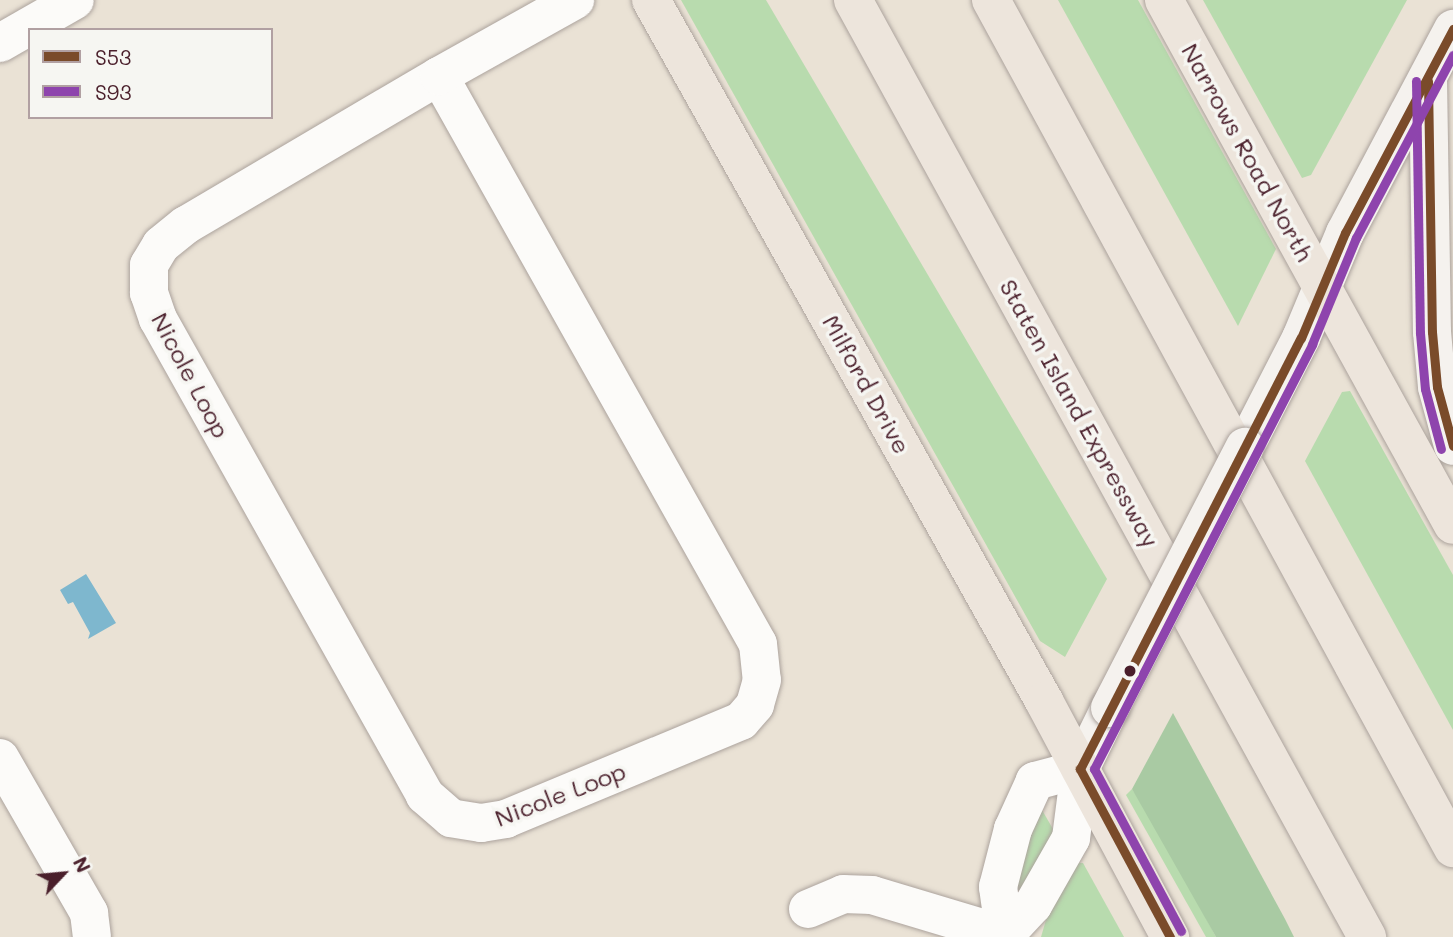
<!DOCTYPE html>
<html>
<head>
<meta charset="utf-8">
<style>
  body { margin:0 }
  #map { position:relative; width:1453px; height:937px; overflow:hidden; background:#eae2d5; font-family:Mali,sans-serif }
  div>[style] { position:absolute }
  .green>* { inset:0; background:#b8dbae }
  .forest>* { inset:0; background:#a9caa3 }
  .water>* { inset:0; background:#7eb7ce }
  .roads { filter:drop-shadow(0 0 2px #aca39d) drop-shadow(0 0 2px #aca39d) }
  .street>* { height:38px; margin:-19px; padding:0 19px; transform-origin:19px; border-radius:19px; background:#fcfbf9 }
  .secondary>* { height:38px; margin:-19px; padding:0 19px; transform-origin:19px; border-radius:19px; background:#f5f2ee }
  .primary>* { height:38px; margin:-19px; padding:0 19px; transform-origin:19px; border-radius:19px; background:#ede5dc }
  .highway>* { height:38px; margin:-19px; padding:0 19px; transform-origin:19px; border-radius:19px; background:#ede5dc }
  .bridges { filter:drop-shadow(0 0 2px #aca39d) drop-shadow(0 0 2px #aca39d) }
  .secondary-bridge>* { height:38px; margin:-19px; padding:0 19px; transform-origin:19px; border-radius:19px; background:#f5f2ee }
  .bus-1>* { height:9px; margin:-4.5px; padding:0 4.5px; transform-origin:4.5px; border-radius:4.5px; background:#7a4b2a }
  .bus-2>* { height:9px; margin:-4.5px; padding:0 4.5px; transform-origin:4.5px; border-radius:4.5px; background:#8e44ad }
  .dots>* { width:19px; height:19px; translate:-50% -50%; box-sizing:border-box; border:4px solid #f6f6f2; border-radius:50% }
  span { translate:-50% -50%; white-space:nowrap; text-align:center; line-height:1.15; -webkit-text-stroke:7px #f6f6f2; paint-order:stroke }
  .street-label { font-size:24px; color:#4a1f2b }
  .legend { position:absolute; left:28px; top:28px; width:245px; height:91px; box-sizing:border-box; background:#f6f6f2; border:2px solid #b1a0a2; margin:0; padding:9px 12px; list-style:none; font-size:21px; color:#4a1f2b }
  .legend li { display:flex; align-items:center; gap:14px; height:35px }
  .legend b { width:35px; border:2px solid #b1a0a2 }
  .north { position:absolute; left:28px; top:839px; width:70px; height:70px; -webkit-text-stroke:5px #f6f6f2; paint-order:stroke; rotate:64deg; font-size:19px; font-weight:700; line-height:28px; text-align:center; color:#4a1f2b }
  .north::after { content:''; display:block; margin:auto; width:24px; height:32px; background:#4a1f2b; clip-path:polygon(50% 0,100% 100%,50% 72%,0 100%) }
</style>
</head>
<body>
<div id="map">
  <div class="green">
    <i style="clip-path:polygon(681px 0,766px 0,1107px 579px,1065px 657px,1040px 641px)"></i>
    <i style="clip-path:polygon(1058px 0,1138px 0,1276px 249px,1238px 326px)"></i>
    <i style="clip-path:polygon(1203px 0,1407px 0,1311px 175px,1302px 178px)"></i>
    <i style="clip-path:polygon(1350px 391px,1453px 575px,1453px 730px,1305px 461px,1342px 392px)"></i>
    <i style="clip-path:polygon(1132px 789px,1153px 819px,1216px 937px,1206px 937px,1126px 795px)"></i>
    <i style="clip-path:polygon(1042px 810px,1057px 836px,1024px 897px,1008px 890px)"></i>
    <i style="clip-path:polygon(1074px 863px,1083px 863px,1124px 937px,1041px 937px,1050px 906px)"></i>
  </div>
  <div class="forest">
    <i style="clip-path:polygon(1173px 713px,1285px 919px,1294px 937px,1216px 937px,1132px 789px)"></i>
  </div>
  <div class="water">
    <i style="clip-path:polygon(86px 574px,116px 623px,88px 639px,90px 633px,73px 602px,68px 604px,60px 590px)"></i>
  </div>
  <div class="roads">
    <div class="street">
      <i style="left:0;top:43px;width:86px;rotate:-29.8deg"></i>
      <i style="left:439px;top:76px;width:651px;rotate:60.68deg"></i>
      <i style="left:758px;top:644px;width:36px;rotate:84deg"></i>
      <i style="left:762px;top:680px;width:26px;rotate:106deg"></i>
      <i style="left:755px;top:705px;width:21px;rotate:131deg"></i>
      <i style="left:741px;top:721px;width:255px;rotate:157.4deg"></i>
      <i style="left:506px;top:819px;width:25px;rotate:171deg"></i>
      <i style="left:481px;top:823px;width:30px;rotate:-171deg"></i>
      <i style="left:451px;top:818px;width:35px;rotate:-139deg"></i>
      <i style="left:425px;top:795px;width:546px;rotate:-119.29deg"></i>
      <i style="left:158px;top:319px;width:28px;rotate:-109deg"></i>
      <i style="left:149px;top:293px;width:28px;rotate:-90deg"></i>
      <i style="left:149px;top:265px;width:23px;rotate:-59deg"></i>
      <i style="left:161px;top:245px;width:32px;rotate:-39deg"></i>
      <i style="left:186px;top:225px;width:294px;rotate:-30.5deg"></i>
      <i style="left:439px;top:76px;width:156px;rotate:-29.2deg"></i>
      <i style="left:0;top:758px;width:179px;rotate:60.1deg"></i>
      <i style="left:89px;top:913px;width:24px;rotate:83deg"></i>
      <i style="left:808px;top:909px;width:38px;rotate:-23deg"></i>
      <i style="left:843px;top:894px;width:29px;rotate:2deg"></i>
      <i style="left:872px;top:895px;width:139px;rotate:16.7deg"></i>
      <i style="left:1005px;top:935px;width:41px;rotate:-47deg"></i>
      <i style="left:1033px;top:905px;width:77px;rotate:-60.4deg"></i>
      <i style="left:1071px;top:838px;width:70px;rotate:-82.6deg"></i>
      <i style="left:1080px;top:769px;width:47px;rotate:165.1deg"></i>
      <i style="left:1035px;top:781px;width:53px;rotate:114.6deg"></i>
      <i style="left:1013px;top:829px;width:60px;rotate:104.5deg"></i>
      <i style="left:998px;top:887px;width:50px;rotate:82deg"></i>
    </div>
    <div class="secondary">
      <i style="left:1428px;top:79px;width:253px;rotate:89.1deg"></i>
      <i style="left:1432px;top:332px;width:55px;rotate:84.8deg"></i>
      <i style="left:1437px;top:387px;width:61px;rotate:74.8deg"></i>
      <i style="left:1245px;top:447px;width:123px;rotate:-62.8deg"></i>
      <i style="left:1301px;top:338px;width:114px;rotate:-67.3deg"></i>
      <i style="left:1345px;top:233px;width:231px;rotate:-62.1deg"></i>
      <i style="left:1080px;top:769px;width:68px;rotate:-63.8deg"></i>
    </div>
    <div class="primary">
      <i style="left:651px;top:0;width:804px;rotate:60.72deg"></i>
      <i style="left:1044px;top:701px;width:268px;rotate:61.9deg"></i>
      <i style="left:1164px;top:0;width:599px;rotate:61.17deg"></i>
    </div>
    <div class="highway">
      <i style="left:853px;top:0;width:1069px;rotate:61.25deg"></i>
      <i style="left:991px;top:0;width:966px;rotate:61.42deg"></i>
    </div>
  </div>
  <div class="bridges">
    <div class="secondary-bridge">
      <i style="left:1110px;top:708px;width:294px;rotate:-62.7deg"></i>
    </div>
  </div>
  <div class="bus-1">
    <i style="left:1428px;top:81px;width:251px;rotate:89.1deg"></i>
    <i style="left:1432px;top:332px;width:55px;rotate:84.8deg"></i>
    <i style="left:1437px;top:387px;width:61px;rotate:74.8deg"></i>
    <i style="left:1170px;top:937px;width:191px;rotate:-118.2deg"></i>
    <i style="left:1080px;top:769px;width:484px;rotate:-62.9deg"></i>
    <i style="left:1301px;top:338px;width:114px;rotate:-67.3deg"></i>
    <i style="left:1345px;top:233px;width:231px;rotate:-62.1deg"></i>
  </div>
  <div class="bus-2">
    <i style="left:1416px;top:81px;width:252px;rotate:89.1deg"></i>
    <i style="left:1420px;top:333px;width:56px;rotate:84.9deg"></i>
    <i style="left:1425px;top:389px;width:62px;rotate:75.1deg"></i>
    <i style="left:1181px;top:931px;width:184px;rotate:-118.2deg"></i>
    <i style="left:1094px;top:769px;width:478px;rotate:-62.8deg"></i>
    <i style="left:1312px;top:344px;width:115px;rotate:-67.5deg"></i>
    <i style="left:1356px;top:238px;width:207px;rotate:-62.1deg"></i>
  </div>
  <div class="dots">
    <i style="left:1130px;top:671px;background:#4a1f2b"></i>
  </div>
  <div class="street-label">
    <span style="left:1248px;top:152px;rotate:61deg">Narrows Road North</span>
    <span style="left:191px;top:375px;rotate:62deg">Nicole Loop</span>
    <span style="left:867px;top:384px;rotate:61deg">Milford Drive</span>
    <span style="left:1080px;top:413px;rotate:61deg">Staten Island Expressway</span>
    <span style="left:560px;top:794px;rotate:-21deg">Nicole Loop</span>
  </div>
  <ul class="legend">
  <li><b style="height:9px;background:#7a4b2a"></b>S53</li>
  <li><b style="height:9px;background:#8e44ad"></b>S93</li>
  </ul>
  <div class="north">N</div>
</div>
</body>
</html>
